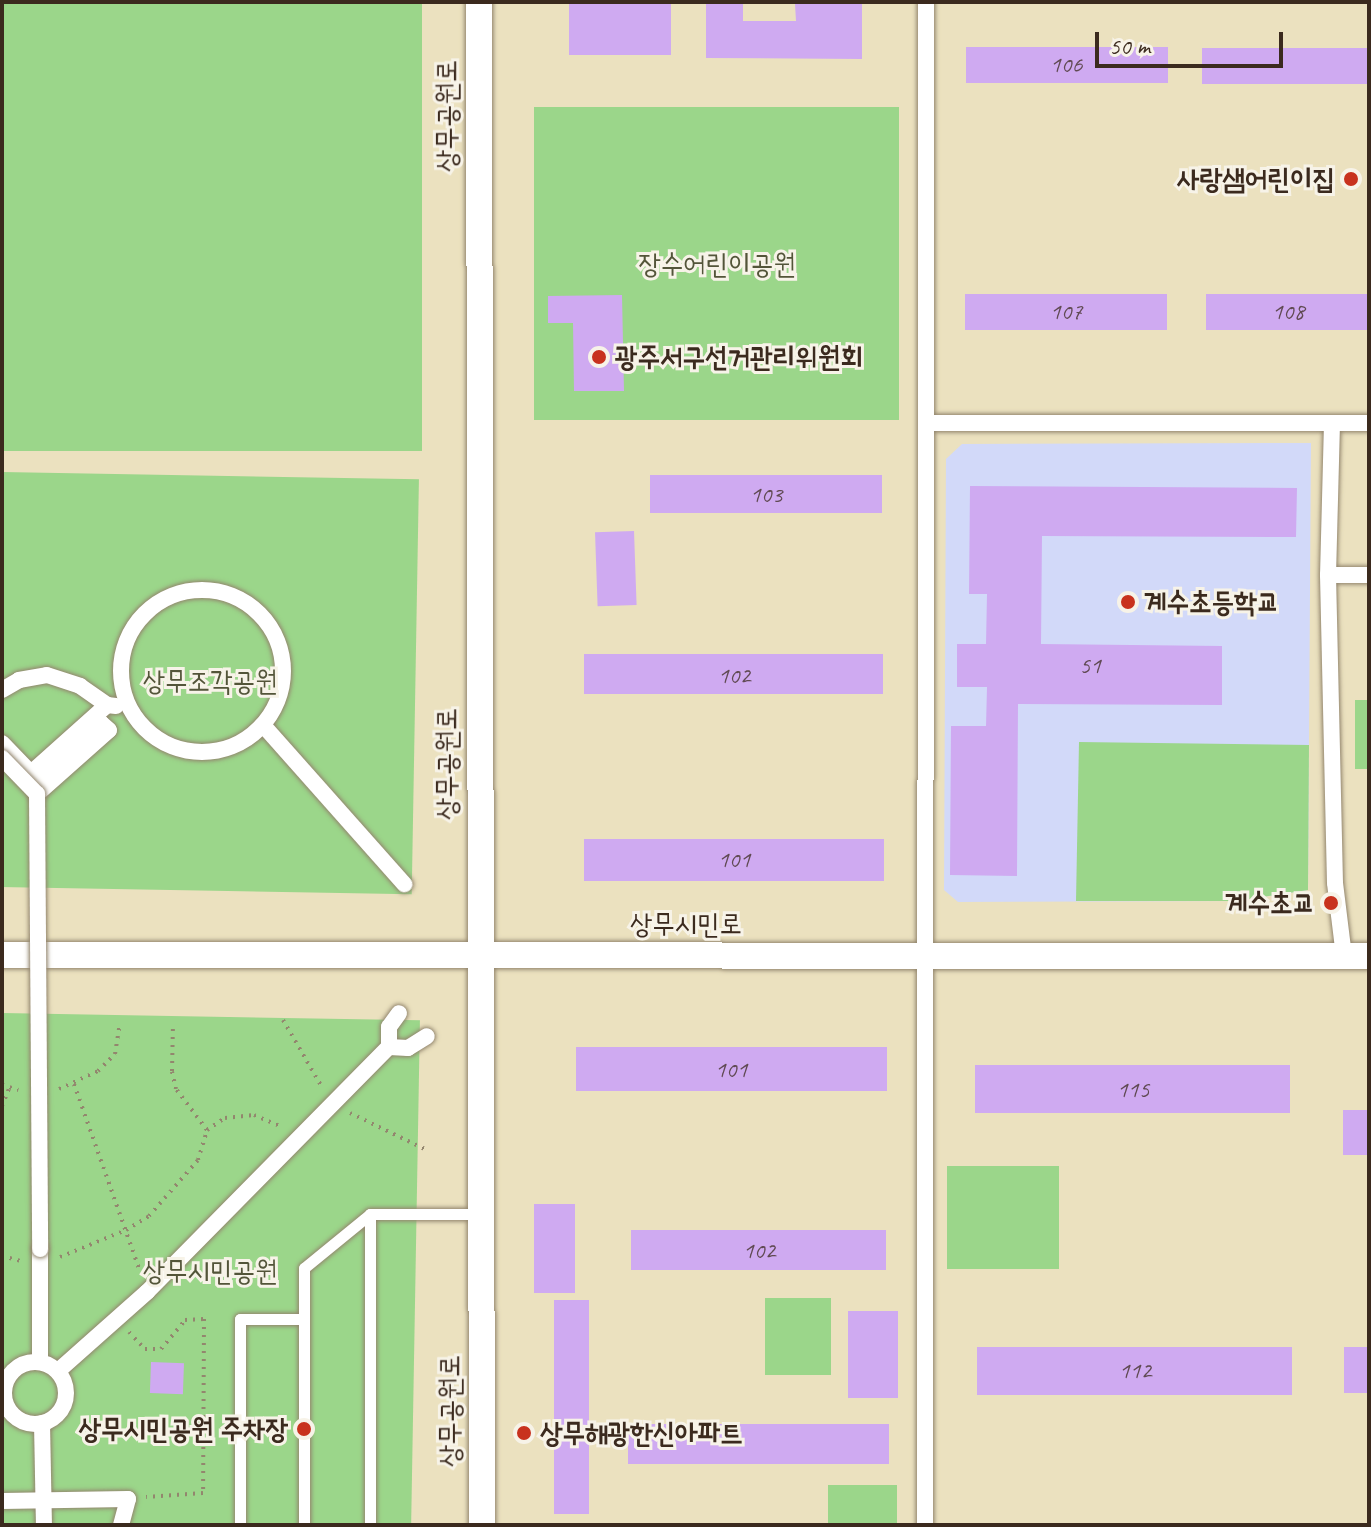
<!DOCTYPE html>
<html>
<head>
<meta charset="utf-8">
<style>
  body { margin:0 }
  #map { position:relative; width:1371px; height:1527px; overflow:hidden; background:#ebe1bf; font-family:Caveat,"Poor Story",sans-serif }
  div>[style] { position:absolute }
  .built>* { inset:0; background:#d2d9f9 }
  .green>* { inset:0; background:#9bd68a; transform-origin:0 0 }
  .building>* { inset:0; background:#cfaaf1; transform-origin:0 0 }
  .path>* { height:4px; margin-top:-2px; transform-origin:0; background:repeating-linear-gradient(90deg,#93866e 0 2px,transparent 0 8px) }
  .roads { filter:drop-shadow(0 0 2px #93866e) drop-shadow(0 0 2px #93866e) }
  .service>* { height:11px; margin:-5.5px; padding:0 5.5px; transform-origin:5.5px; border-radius:5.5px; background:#fff }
  .pedestrian>* { height:16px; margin:-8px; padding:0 8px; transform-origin:8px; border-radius:8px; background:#fff }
  .pedestrian>.ring { margin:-8px; padding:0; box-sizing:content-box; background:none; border:16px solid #fff; border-radius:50% }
  .tertiary>* { height:26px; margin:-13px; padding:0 13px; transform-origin:13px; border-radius:13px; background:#fff }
  .bridges { filter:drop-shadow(0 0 2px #93866e) drop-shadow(0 0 2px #93866e) }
  .pedestrian-bridge>* { height:16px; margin:-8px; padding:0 8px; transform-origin:8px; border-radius:8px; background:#fff }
  .dots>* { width:22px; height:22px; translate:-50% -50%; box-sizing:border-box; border:4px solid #f7f3e8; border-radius:50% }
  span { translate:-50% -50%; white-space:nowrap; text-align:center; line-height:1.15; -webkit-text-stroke:6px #f7f3e8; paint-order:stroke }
  .number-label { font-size:24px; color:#604a53 }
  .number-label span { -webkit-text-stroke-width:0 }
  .street-label { font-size:28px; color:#3b2a1e }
  .poi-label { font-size:28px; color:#3b2a1e; font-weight:700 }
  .right { translate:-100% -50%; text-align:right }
  .left { translate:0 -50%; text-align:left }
  .park-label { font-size:28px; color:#535539 }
  .frame { position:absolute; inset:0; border:4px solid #3b2a1e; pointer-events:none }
  .scale { position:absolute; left:1095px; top:32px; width:188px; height:36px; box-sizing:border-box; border:4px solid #3b2a1e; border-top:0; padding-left:10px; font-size:24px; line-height:28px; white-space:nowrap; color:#3b2a1e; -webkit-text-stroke:6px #f7f3e8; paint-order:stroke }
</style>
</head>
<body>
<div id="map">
  <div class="built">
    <i style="clip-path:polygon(1311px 443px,1308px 890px,1237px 901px,958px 902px,944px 890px,946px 459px,962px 444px)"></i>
  </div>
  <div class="green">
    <i style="left:2px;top:2px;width:420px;height:449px"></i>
    <i style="left:534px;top:107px;width:365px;height:313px"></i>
    <i style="left:2px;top:472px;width:417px;height:415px;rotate:1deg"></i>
    <i style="left:1355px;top:700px;width:14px;height:69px"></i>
    <i style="clip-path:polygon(1079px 742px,1309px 745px,1308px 890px,1237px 901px,1076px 901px)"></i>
    <i style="left:2px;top:1013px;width:418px;height:512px;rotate:1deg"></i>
    <i style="left:947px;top:1166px;width:112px;height:103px"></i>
    <i style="left:765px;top:1298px;width:66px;height:77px"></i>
    <i style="left:897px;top:1485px;width:40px;height:69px;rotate:90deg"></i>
  </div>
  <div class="building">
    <i style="left:569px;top:2px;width:102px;height:53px"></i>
    <i style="clip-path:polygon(706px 2px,743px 2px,743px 21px,796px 21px,795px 4px,862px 2px,862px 59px,706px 58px)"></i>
    <i style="left:966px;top:47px;width:202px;height:36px"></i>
    <i style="left:1202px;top:48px;width:167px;height:36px"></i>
    <i style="left:965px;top:294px;width:202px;height:36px"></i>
    <i style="left:1206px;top:294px;width:163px;height:36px"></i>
    <i style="clip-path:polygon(622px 295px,624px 391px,574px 391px,573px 323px,548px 323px,548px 296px)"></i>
    <i style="left:882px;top:475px;width:38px;height:232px;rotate:90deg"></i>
    <i style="clip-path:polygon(970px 486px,1297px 488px,1296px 537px,1042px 536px,1041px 644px,1222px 646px,1222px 705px,1018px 704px,1017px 876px,950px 875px,951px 726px,986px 726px,987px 687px,957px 687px,957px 644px,986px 644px,987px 594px,969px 594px)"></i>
    <i style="left:634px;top:531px;width:74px;height:39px;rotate:88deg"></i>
    <i style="left:883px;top:654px;width:40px;height:299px;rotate:90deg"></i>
    <i style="left:884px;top:839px;width:42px;height:300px;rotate:90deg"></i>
    <i style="left:887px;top:1047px;width:44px;height:311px;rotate:90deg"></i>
    <i style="left:1290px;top:1065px;width:48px;height:315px;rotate:90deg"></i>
    <i style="left:1343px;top:1110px;width:26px;height:45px"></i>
    <i style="left:534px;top:1204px;width:41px;height:89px"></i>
    <i style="left:886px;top:1230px;width:40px;height:255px;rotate:90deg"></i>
    <i style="left:554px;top:1300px;width:35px;height:214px"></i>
    <i style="left:848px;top:1311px;width:50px;height:87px"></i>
    <i style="left:1292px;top:1347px;width:48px;height:315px;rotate:90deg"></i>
    <i style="left:1344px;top:1347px;width:25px;height:46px"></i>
    <i style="left:151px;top:1362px;width:33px;height:31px;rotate:2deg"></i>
    <i style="left:628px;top:1424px;width:261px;height:40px"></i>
  </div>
  <div class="path">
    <i style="left:283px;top:1020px;width:78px;rotate:59.8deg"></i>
    <i style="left:74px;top:1084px;width:198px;rotate:70.6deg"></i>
    <i style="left:2px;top:1085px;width:17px;rotate:17deg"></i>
    <i style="left:59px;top:1089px;width:43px;rotate:-24.8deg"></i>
    <i style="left:98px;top:1071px;width:24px;rotate:-45deg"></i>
    <i style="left:115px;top:1054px;width:30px;rotate:-81deg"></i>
    <i style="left:2px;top:1106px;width:18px;rotate:-68deg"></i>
    <i style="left:350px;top:1113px;width:85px;rotate:25.7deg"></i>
    <i style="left:207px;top:1130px;width:22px;rotate:-34deg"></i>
    <i style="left:225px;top:1118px;width:29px;rotate:-6deg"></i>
    <i style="left:254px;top:1115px;width:30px;rotate:23deg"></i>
    <i style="left:2px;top:1256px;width:20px;rotate:15deg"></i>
    <i style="left:60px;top:1257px;width:71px;rotate:-22.2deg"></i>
    <i style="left:126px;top:1230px;width:27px;rotate:-31deg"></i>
    <i style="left:149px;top:1216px;width:74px;rotate:-48.8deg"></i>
    <i style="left:198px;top:1160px;width:31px;rotate:-73deg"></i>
    <i style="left:207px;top:1130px;width:51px;rotate:-127.1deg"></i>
    <i style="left:176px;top:1089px;width:18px;rotate:-103deg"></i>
    <i style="left:172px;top:1071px;width:47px;rotate:-88.8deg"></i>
    <i style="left:129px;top:1332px;width:23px;rotate:47deg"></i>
    <i style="left:145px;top:1349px;width:16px"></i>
    <i style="left:161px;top:1349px;width:38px;rotate:-50deg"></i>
    <i style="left:185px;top:1320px;width:19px;rotate:-3deg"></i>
    <i style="left:204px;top:1319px;width:174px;rotate:90.3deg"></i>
    <i style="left:203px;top:1493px;width:57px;rotate:176deg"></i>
  </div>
  <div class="roads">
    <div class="service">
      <i style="left:370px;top:1214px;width:311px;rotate:90deg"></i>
      <i style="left:240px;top:1525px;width:206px;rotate:-90deg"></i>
      <i style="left:240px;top:1319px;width:64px"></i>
      <i style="left:304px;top:1525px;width:257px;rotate:-90deg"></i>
      <i style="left:304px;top:1268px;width:85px;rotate:-39.3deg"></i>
      <i style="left:370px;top:1214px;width:111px"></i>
    </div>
    <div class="pedestrian">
      <i style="left:927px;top:423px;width:442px"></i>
      <i style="left:1332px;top:423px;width:152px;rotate:91.5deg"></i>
      <i style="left:1328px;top:575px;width:41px"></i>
      <i style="left:1328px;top:575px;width:308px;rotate:88.7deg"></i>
      <i style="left:1335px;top:883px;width:74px;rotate:83deg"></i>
      <i class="ring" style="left:121px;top:590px;width:146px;height:146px"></i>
      <i style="left:2px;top:690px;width:20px;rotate:-30deg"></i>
      <i style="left:19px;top:680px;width:28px;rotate:-10deg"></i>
      <i style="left:47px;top:675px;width:35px;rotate:18deg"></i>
      <i style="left:80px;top:686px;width:33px;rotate:35deg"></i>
      <i style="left:107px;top:705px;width:9px;rotate:6deg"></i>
      <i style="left:263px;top:725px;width:213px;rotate:48.4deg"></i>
      <i style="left:2px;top:743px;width:42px;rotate:46deg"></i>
      <i style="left:37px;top:794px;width:96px;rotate:-41.6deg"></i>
      <i style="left:109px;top:730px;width:11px;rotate:-139deg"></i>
      <i style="left:101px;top:723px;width:86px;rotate:137.4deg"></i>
      <i style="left:38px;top:781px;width:11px;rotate:-131deg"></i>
      <i style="left:31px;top:773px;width:102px;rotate:-41.8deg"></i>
      <i style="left:389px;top:1047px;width:19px;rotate:3deg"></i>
      <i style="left:408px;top:1048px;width:22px;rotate:-32deg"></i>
      <i style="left:40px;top:1361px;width:112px;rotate:-90deg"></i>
      <i class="ring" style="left:4px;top:1362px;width:46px;height:46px"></i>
      <i style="left:58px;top:1371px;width:119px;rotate:-41.6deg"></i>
      <i style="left:147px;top:1292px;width:344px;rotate:-45.4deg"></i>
      <i style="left:389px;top:1047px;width:20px;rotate:-90deg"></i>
      <i style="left:389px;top:1027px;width:17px;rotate:-54deg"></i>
      <i style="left:42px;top:1423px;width:102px;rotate:88.9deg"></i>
      <i style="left:2px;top:1501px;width:126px;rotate:-0.9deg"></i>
      <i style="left:128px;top:1499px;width:27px;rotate:105deg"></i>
      <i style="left:925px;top:1525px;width:1523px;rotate:-89.96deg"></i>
    </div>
    <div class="tertiary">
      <i style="left:479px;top:2px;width:1523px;rotate:89.89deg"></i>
      <i style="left:2px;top:955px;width:1367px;rotate:0.04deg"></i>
    </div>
  </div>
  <div class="bridges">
    <div class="pedestrian-bridge">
      <i style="left:2px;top:758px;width:50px;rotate:45.8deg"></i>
      <i style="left:37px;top:794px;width:455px;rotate:89.6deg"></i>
    </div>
  </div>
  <div class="dots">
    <i style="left:1351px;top:179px;background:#c8321e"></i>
    <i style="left:599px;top:357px;background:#c8321e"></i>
    <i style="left:1128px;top:602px;background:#c8321e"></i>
    <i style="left:1331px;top:903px;background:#c8321e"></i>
    <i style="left:304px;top:1429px;background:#c8321e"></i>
    <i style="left:524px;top:1433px;background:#c8321e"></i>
  </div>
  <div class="number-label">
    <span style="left:1066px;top:65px">106</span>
    <span style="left:1066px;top:312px">107</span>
    <span style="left:1288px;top:312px">108</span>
    <span style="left:766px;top:495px">103</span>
    <span style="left:1090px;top:666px">51</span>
    <span style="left:734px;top:676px">102</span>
    <span style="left:734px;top:860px">101</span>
    <span style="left:731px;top:1070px">101</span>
    <span style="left:1133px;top:1090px">115</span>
    <span style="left:759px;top:1251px">102</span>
    <span style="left:1135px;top:1371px">112</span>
  </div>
  <div class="street-label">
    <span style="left:447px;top:116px;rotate:-90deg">상무공원로</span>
    <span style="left:447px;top:764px;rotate:-90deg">상무공원로</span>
    <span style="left:686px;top:924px">상무시민로</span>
    <span style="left:450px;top:1411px;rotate:-90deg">상무공원로</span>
  </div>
  <div class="poi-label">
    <span class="right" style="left:1335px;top:179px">사랑샘어린이집</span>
    <span class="left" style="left:615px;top:357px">광주서구선거관리위원회</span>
    <span class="left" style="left:1144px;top:602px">계수초등학교</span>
    <span class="right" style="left:1315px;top:903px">계수초교</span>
    <span class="right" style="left:288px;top:1429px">상무시민공원 주차장</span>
    <span class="left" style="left:540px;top:1433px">상무해광한신아파트</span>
  </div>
  <div class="park-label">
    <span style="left:717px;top:264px">장수어린이공원</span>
    <span style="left:210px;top:681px">상무조각공원</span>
    <span style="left:210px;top:1271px">상무시민공원</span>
  </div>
  <div class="frame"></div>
  <div class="scale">50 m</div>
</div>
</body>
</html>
